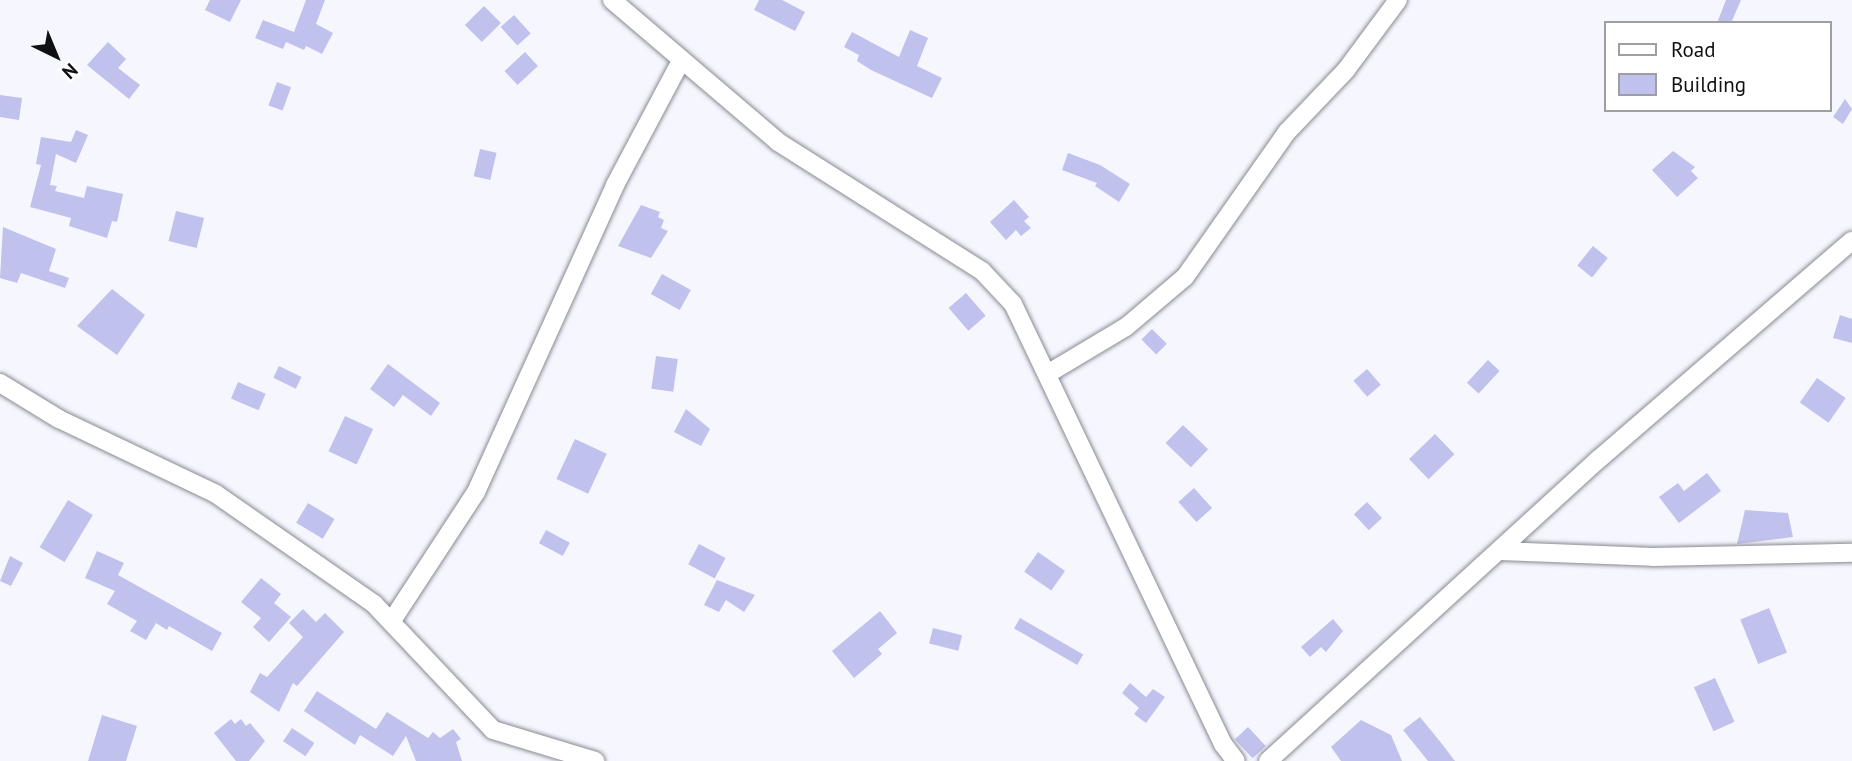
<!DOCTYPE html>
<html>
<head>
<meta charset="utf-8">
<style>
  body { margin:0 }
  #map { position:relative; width:1852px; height:761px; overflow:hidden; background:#f6f7fe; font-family:"PT Sans",sans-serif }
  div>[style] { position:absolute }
  .building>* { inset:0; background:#c0c1ec; transform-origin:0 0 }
  .roads { filter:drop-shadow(0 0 2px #898a92) drop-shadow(0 0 2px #898a92) }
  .minor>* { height:18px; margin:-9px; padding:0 9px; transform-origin:9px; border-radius:9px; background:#fff }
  span { translate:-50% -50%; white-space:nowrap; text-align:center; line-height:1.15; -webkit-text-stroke:5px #fff; paint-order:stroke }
  .legend { position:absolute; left:1604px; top:21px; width:228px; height:91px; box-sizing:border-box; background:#fff; border:2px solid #9f9fa1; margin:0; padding:9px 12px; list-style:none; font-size:21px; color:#101013 }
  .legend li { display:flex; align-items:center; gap:14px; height:35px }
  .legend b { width:35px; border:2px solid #9f9fa1 }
  .north { position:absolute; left:21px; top:21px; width:70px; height:70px; -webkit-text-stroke:5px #fff; paint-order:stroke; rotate:137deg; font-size:19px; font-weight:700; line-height:28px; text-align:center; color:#101013 }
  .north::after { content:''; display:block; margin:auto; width:24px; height:32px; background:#101013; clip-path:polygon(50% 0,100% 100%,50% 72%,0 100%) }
</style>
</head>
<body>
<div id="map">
  <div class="building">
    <i style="clip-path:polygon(210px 0,241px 0,230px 22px,205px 10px)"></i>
    <i style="clip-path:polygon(306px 0,325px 0,316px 24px,333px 33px,322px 54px,306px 46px,304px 50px,286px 42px,283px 49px,255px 38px,263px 20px,294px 32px)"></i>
    <i style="clip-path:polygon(759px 0,782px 0,805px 12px,795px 31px,754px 10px)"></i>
    <i style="clip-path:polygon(1726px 0,1741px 0,1731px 23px,1717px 23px)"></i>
    <i style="left:484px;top:6px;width:24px;height:27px;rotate:45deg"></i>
    <i style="left:514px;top:15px;width:25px;height:18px;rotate:48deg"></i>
    <i style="clip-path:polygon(910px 30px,928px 38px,917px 66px,942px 78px,932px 98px,871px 70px,857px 61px,859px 55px,844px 47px,852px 32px,899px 57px)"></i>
    <i style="clip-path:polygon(108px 42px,126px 59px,118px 68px,140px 85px,129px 99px,87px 65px)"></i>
    <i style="left:525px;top:52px;width:19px;height:28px;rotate:47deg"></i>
    <i style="left:277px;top:82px;width:15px;height:25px;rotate:20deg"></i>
    <i style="clip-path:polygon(0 95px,22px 98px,19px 120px,0 117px)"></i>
    <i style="clip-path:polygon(1845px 99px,1852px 109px,1843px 124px,1833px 117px)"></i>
    <i style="clip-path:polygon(76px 130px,88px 135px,76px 163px,56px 154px,50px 185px,57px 186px,55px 191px,84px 198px,87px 186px,123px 194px,117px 222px,112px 221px,107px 238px,69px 226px,71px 218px,30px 207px,41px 165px,36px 164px,41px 137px,71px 142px)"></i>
    <i style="left:480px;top:149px;width:17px;height:28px;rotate:13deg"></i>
    <i style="clip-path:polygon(1673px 151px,1695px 167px,1691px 171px,1698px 178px,1677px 197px,1652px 170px)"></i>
    <i style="clip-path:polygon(1068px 153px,1100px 165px,1130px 184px,1119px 202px,1095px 186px,1097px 183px,1062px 170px)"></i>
    <i style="clip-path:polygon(1014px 200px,1029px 217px,1024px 221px,1031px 228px,1021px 236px,1016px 230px,1006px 240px,990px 222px)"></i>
    <i style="clip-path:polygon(641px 205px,660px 212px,658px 217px,664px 220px,661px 228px,668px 231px,651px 258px,618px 246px)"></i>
    <i style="left:176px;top:211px;width:29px;height:31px;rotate:14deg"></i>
    <i style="clip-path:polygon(3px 227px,56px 249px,49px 271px,69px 278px,65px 288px,21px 273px,17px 283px,0 278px)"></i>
    <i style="left:1593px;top:246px;width:19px;height:25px;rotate:39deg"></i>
    <i style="left:662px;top:274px;width:33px;height:23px;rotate:29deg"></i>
    <i style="clip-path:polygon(112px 289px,145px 315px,117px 355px,77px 326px)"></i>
    <i style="left:966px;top:293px;width:30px;height:23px;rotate:49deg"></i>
    <i style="clip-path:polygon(1840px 315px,1852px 319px,1852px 343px,1833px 338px)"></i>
    <i style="left:1152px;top:329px;width:21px;height:15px;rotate:45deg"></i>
    <i style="left:656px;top:356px;width:22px;height:33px;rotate:8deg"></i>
    <i style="left:1488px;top:360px;width:16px;height:31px;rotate:43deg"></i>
    <i style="clip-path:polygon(388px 364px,440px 403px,431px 416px,403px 395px,394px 407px,370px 389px)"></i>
    <i style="left:279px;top:366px;width:25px;height:13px;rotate:26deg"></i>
    <i style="left:1367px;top:369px;width:21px;height:18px;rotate:49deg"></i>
    <i style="left:1817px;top:378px;width:35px;height:30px;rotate:35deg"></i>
    <i style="left:238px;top:382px;width:30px;height:18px;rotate:23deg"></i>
    <i style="clip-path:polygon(686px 409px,710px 429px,701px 446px,674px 432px)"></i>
    <i style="left:345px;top:416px;width:31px;height:39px;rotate:25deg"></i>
    <i style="left:1183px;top:425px;width:35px;height:25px;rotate:44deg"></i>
    <i style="left:1435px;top:434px;width:28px;height:36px;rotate:46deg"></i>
    <i style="left:575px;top:439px;width:35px;height:44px;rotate:25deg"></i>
    <i style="clip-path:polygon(1707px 473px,1721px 491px,1679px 523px,1659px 497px,1678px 483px,1684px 491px)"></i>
    <i style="left:1194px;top:488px;width:27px;height:21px;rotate:48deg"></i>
    <i style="left:68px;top:500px;width:29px;height:55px;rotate:31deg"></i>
    <i style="left:1367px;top:502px;width:22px;height:18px;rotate:47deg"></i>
    <i style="left:308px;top:503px;width:31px;height:23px;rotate:31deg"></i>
    <i style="clip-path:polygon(1745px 510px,1788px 513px,1793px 537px,1737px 544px)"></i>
    <i style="left:546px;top:530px;width:27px;height:15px;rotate:28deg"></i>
    <i style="left:699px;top:544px;width:30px;height:23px;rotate:28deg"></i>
    <i style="clip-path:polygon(97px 551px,124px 563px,118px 575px,222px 633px,212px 651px,169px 626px,167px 630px,156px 623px,146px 640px,130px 631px,137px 621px,107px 604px,115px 591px,85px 578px)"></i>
    <i style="left:1038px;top:552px;width:33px;height:24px;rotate:35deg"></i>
    <i style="clip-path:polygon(10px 556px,23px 563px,11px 586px,0 581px)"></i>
    <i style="clip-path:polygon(261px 578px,281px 594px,274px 603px,291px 617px,269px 642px,253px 627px,261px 618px,241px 602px)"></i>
    <i style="clip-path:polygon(717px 580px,755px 595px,744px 612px,726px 600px,719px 612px,704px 605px)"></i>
    <i style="left:1769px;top:608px;width:48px;height:31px;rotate:68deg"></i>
    <i style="clip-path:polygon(303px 609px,316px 622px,325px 613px,344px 632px,297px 686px,293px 683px,279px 712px,250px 692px,260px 673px,267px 677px,303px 637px,289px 623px)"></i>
    <i style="clip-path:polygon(880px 611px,897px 633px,878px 649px,882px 654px,854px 678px,832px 651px)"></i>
    <i style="left:1020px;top:618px;width:73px;height:12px;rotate:30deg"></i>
    <i style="clip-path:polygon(1333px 619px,1343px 631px,1326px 652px,1321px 647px,1310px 657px,1301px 647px)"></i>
    <i style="left:933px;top:628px;width:30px;height:16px;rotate:14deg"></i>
    <i style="left:1715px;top:678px;width:48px;height:23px;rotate:66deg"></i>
    <i style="clip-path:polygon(1130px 683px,1146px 697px,1153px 689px,1165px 697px,1146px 723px,1134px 714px,1139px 708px,1122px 693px)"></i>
    <i style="clip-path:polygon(317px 691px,376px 729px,387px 712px,428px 738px,433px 732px,440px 738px,453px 729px,461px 739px,456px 742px,462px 761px,416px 761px,406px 736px,393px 756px,360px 735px,355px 745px,304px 711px)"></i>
    <i style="clip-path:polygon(102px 715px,137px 726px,126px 761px,88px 761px)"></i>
    <i style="clip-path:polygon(1420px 717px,1442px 744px,1455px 761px,1428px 761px,1403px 730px)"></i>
    <i style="clip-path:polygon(231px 719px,235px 724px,241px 719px,246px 726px,250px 723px,265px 741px,249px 761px,236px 761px,214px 733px)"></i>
    <i style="clip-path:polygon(1361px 720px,1391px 735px,1402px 761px,1341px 761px,1331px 747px)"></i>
    <i style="left:1248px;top:727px;width:26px;height:18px;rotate:47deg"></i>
    <i style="left:292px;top:728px;width:27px;height:16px;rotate:34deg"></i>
  </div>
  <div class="roads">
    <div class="minor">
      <i style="left:612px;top:0;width:218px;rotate:40.5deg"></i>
      <i style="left:778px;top:142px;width:241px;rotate:32.3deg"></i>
      <i style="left:982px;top:271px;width:45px;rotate:46.8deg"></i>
      <i style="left:1013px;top:304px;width:488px;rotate:64.5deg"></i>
      <i style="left:1223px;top:744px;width:21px;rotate:53deg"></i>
      <i style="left:1049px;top:373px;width:90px;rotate:-30.9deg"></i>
      <i style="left:1126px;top:327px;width:77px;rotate:-40.3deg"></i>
      <i style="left:1185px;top:277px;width:177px;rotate:-54.9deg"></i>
      <i style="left:1287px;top:132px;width:86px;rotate:-46.4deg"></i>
      <i style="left:1346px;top:70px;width:87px;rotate:-53.4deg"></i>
      <i style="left:0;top:383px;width:69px;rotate:31.4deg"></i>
      <i style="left:59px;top:419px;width:174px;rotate:25.5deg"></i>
      <i style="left:216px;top:494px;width:193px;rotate:34.8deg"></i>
      <i style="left:374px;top:604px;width:173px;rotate:46.6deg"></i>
      <i style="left:493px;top:730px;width:107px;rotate:16.9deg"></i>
      <i style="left:1500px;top:551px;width:153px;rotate:2.2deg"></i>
      <i style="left:1653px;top:557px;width:199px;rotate:-1.2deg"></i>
      <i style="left:391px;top:622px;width:155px;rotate:-56.8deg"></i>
      <i style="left:476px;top:492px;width:337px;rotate:-65.6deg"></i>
      <i style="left:615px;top:185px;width:140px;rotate:-62deg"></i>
      <i style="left:1268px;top:761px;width:448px;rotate:-42.4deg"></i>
      <i style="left:1599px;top:459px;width:334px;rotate:-40.8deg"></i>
    </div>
  </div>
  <ul class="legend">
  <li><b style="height:9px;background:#fff"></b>Road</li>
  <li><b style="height:19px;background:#c0c1ec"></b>Building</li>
  </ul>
  <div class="north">N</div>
</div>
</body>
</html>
